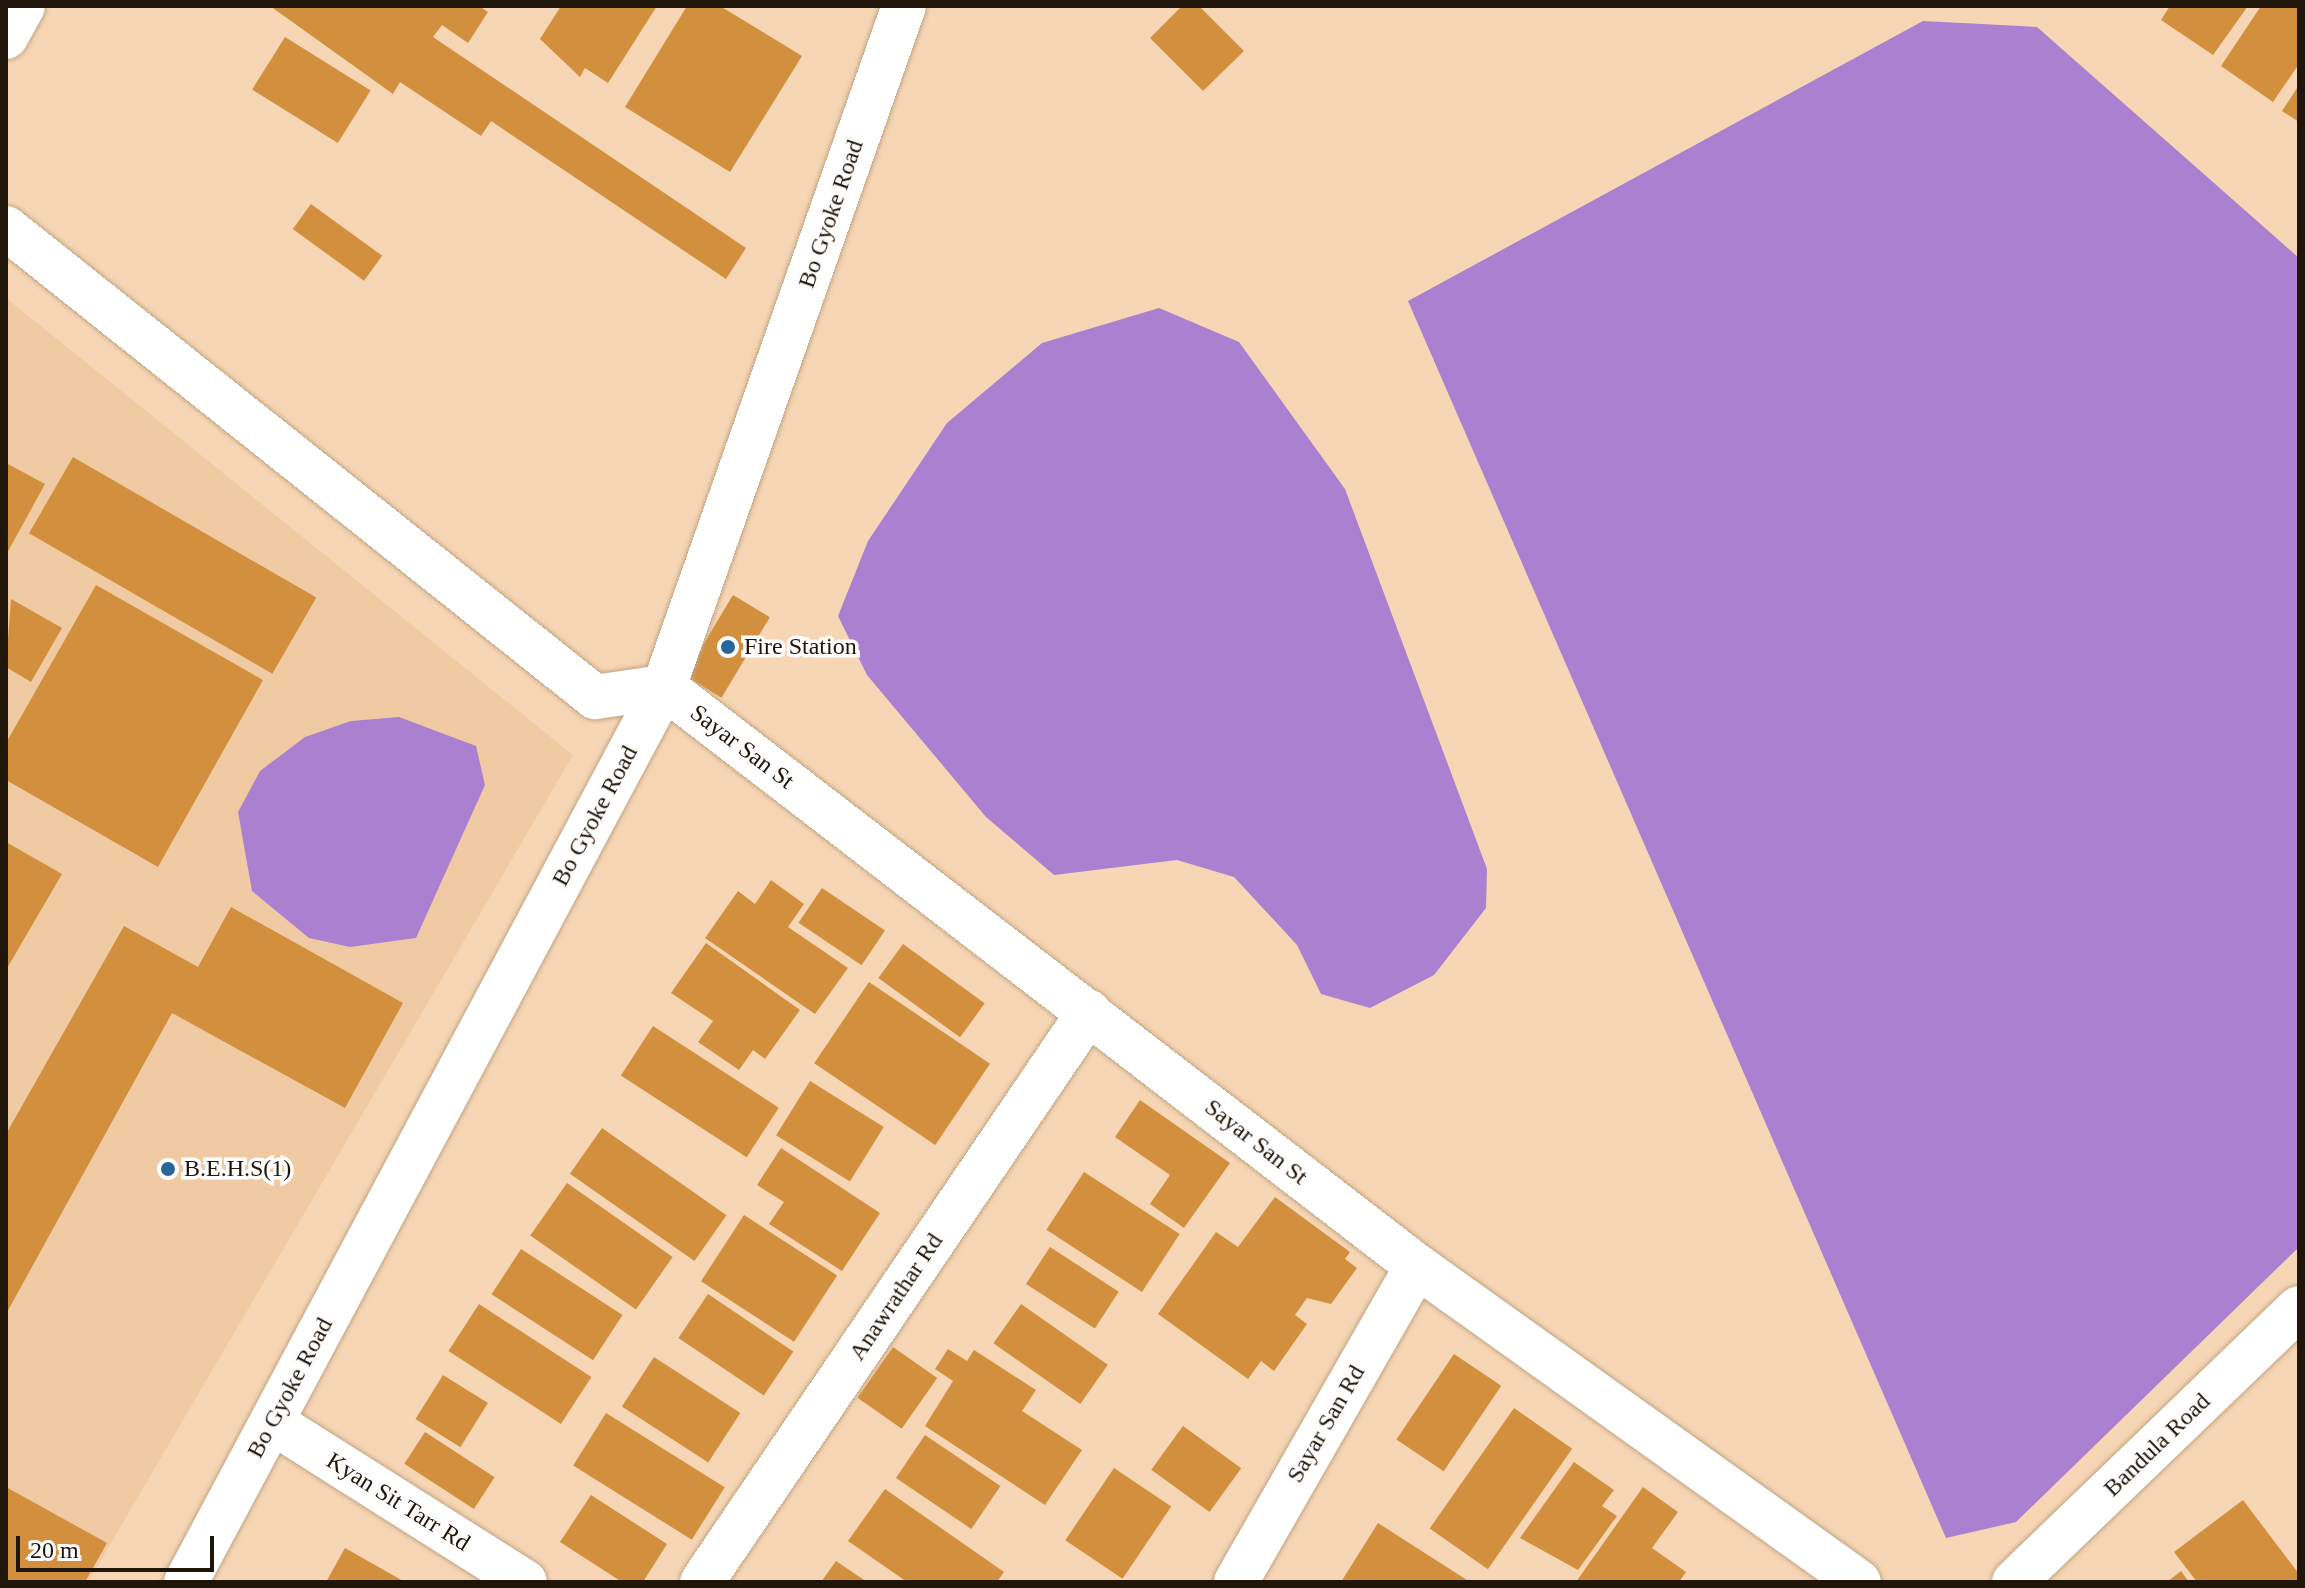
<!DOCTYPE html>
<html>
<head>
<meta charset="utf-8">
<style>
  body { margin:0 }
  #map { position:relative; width:2305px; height:1588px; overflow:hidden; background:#f6d6b4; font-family:"Times New Roman",serif }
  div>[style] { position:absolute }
  .built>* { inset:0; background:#efcaa2 }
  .water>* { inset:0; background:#ac80d1 }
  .building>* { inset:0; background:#d2903e; transform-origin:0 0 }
  .roads { filter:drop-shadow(0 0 2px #c2a483) drop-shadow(0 0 2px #c2a483) }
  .street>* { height:44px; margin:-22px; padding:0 22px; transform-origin:22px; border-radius:22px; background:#fff }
  .dots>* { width:22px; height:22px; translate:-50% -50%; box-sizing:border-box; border:4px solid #fdfdfd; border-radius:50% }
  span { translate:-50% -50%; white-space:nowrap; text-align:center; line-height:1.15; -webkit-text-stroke:7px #fdfdfd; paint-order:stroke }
  .street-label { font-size:24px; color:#201509 }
  .poi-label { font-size:24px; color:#201509 }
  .left { translate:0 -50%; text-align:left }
  .frame { position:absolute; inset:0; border:8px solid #201509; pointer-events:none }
  .scale { position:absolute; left:16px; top:1536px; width:198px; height:36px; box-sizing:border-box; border:4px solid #201509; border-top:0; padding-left:10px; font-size:24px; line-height:28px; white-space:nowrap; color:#201509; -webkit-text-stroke:6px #fdfdfd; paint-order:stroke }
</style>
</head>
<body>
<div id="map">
  <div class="built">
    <i style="clip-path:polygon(6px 298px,573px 755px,88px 1582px,6px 1582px)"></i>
  </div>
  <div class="water">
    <i style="clip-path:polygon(1923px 21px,2037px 27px,2299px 258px,2299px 1247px,2016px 1522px,1946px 1538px,1408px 301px)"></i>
    <i style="clip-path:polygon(1159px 308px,1239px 342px,1345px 489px,1487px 869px,1486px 908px,1434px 975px,1370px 1008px,1321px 994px,1297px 945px,1234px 877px,1177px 860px,1054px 875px,986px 817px,867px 675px,838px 616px,868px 541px,947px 423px,1042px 343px)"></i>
    <i style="clip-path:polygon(399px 717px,476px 746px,485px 785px,416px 938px,350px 947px,309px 938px,252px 891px,238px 812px,260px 771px,305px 737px,351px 721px)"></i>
  </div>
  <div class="building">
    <i style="clip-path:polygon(270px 6px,479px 6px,488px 12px,468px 43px,442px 25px,433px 37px,746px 248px,726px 279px,491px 121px,481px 136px,400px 82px,393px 94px)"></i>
    <i style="clip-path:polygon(561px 6px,657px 6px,608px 83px,585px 68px,580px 77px,540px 39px)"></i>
    <i style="clip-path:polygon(687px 6px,720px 6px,802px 56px,730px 172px,625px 107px)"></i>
    <i style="clip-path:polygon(1182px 6px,1199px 6px,1244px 51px,1203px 91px,1150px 38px)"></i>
    <i style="clip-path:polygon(2170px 6px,2248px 6px,2213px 55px,2161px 20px)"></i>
    <i style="clip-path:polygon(2261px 6px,2299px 6px,2299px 64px,2273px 102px,2221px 66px)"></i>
    <i style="left:285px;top:37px;width:101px;height:62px;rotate:32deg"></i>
    <i style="clip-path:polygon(2299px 85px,2299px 122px,2282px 111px)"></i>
    <i style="left:311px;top:204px;width:88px;height:31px;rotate:36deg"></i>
    <i style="left:73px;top:457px;width:281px;height:88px;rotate:30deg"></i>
    <i style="clip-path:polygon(6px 463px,45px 484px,6px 555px)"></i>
    <i style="clip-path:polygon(96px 585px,263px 680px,158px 867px,6px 780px,6px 743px)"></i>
    <i style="left:733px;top:595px;width:43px;height:94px;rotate:31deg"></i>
    <i style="clip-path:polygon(11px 599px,62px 628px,31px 682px,6px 667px)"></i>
    <i style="clip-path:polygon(6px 842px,62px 874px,6px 970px)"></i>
    <i style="clip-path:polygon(771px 880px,804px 904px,788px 927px,848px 968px,815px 1014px,705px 938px,738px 891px,755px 904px)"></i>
    <i style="left:822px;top:888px;width:76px;height:42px;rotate:34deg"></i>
    <i style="clip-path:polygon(231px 907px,403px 1003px,345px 1108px,172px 1013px,6px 1314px,6px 1134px,124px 926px,198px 967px)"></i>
    <i style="clip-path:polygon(706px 943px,800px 1010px,765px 1059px,753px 1050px,739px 1070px,698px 1042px,713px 1021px,671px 993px)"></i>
    <i style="left:903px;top:944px;width:101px;height:42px;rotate:36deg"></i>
    <i style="left:869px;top:982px;width:146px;height:98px;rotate:34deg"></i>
    <i style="left:653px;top:1026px;width:150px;height:59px;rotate:33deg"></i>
    <i style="left:810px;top:1081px;width:87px;height:64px;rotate:32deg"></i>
    <i style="clip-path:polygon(1140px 1100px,1230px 1163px,1184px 1228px,1150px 1204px,1170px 1175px,1115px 1137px)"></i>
    <i style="left:602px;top:1128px;width:152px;height:56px;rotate:35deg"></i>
    <i style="clip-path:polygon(781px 1148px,880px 1213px,842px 1271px,769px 1224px,784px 1202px,757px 1185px)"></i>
    <i style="left:1084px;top:1172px;width:114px;height:69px;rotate:33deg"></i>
    <i style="left:567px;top:1183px;width:129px;height:64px;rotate:35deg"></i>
    <i style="clip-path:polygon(1275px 1197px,1350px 1252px,1345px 1259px,1357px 1268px,1331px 1304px,1307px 1298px,1295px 1315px,1307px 1324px,1274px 1371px,1261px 1361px,1248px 1379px,1158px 1314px,1216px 1232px,1238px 1247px)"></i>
    <i style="left:744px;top:1215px;width:111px;height:79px;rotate:33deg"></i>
    <i style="left:1050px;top:1247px;width:82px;height:44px;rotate:33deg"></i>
    <i style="left:521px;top:1249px;width:121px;height:54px;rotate:33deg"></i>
    <i style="left:708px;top:1294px;width:103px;height:53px;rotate:34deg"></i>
    <i style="left:479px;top:1304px;width:134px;height:56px;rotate:33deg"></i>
    <i style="left:1021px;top:1304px;width:106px;height:48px;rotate:35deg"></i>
    <i style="left:893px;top:1347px;width:54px;height:62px;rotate:35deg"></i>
    <i style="clip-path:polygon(948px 1349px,967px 1361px,974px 1350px,1036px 1390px,1022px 1411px,1082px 1450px,1045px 1505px,925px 1426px,953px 1381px,935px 1369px)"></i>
    <i style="left:1454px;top:1354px;width:57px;height:103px;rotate:34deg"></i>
    <i style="left:654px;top:1357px;width:103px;height:59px;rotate:33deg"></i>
    <i style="left:443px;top:1375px;width:53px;height:52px;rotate:32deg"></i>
    <i style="left:1514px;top:1408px;width:71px;height:147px;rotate:35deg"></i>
    <i style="left:606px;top:1413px;width:140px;height:62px;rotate:32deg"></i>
    <i style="left:1183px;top:1426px;width:72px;height:54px;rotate:36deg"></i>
    <i style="left:425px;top:1432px;width:83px;height:38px;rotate:33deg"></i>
    <i style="left:925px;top:1435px;width:91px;height:52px;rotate:34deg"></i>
    <i style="clip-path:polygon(1574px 1462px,1614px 1490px,1602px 1506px,1617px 1516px,1578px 1570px,1520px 1538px)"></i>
    <i style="left:1114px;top:1468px;width:69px;height:87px;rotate:34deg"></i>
    <i style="clip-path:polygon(6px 1487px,107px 1543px,85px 1582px,6px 1582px)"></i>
    <i style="clip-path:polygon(1643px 1487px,1678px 1512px,1652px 1548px,1686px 1572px,1679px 1582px,1576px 1582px)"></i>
    <i style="clip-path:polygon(885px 1489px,1004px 1572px,997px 1582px,907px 1582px,848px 1541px)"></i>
    <i style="clip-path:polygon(591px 1495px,667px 1544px,643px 1582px,622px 1582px,560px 1542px)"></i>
    <i style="clip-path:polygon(2243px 1500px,2299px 1574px,2299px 1582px,2197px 1582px,2174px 1552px)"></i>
    <i style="clip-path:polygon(1378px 1523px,1470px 1582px,1341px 1582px)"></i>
    <i style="clip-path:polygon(345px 1548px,405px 1582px,326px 1582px)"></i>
    <i style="clip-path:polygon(836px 1561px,867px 1582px,821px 1582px)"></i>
    <i style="clip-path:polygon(2181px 1571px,2189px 1582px,2167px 1582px)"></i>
  </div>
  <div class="roads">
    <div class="street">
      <i style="left:6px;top:37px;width:35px;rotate:-61deg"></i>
      <i style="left:6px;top:228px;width:753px;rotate:38.53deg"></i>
      <i style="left:595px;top:697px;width:70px;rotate:-8.2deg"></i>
      <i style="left:664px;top:687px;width:950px;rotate:37.56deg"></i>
      <i style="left:1417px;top:1266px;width:543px;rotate:35.56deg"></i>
      <i style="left:272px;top:1422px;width:299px;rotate:32.3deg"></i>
      <i style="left:186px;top:1582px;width:1015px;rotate:-61.89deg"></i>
      <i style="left:664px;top:687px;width:722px;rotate:-70.59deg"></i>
      <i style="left:702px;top:1582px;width:689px;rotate:-55.83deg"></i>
      <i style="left:1236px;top:1582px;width:364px;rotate:-60.2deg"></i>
      <i style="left:2014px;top:1582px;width:395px;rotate:-43.9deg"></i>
    </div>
  </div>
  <div class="dots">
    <i style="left:728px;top:647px;background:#27659c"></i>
    <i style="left:168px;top:1169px;background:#27659c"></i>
  </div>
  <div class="street-label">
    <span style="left:831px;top:214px;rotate:-71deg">Bo Gyoke Road</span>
    <span style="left:742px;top:747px;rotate:37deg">Sayar San St</span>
    <span style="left:595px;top:816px;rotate:-62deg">Bo Gyoke Road</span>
    <span style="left:1256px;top:1142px;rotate:38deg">Sayar San St</span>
    <span style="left:896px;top:1297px;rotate:-56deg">Anawrathar Rd</span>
    <span style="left:290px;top:1388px;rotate:-62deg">Bo Gyoke Road</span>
    <span style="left:1326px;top:1424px;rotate:-60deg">Sayar San Rd</span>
    <span style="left:2157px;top:1445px;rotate:-44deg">Bandula Road</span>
    <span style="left:398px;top:1502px;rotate:32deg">Kyan Sit Tarr Rd</span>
  </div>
  <div class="poi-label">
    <span class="left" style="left:744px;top:647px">Fire Station</span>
    <span class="left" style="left:184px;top:1169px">B.E.H.S(1)</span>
  </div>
  <div class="frame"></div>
  <div class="scale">20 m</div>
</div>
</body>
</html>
